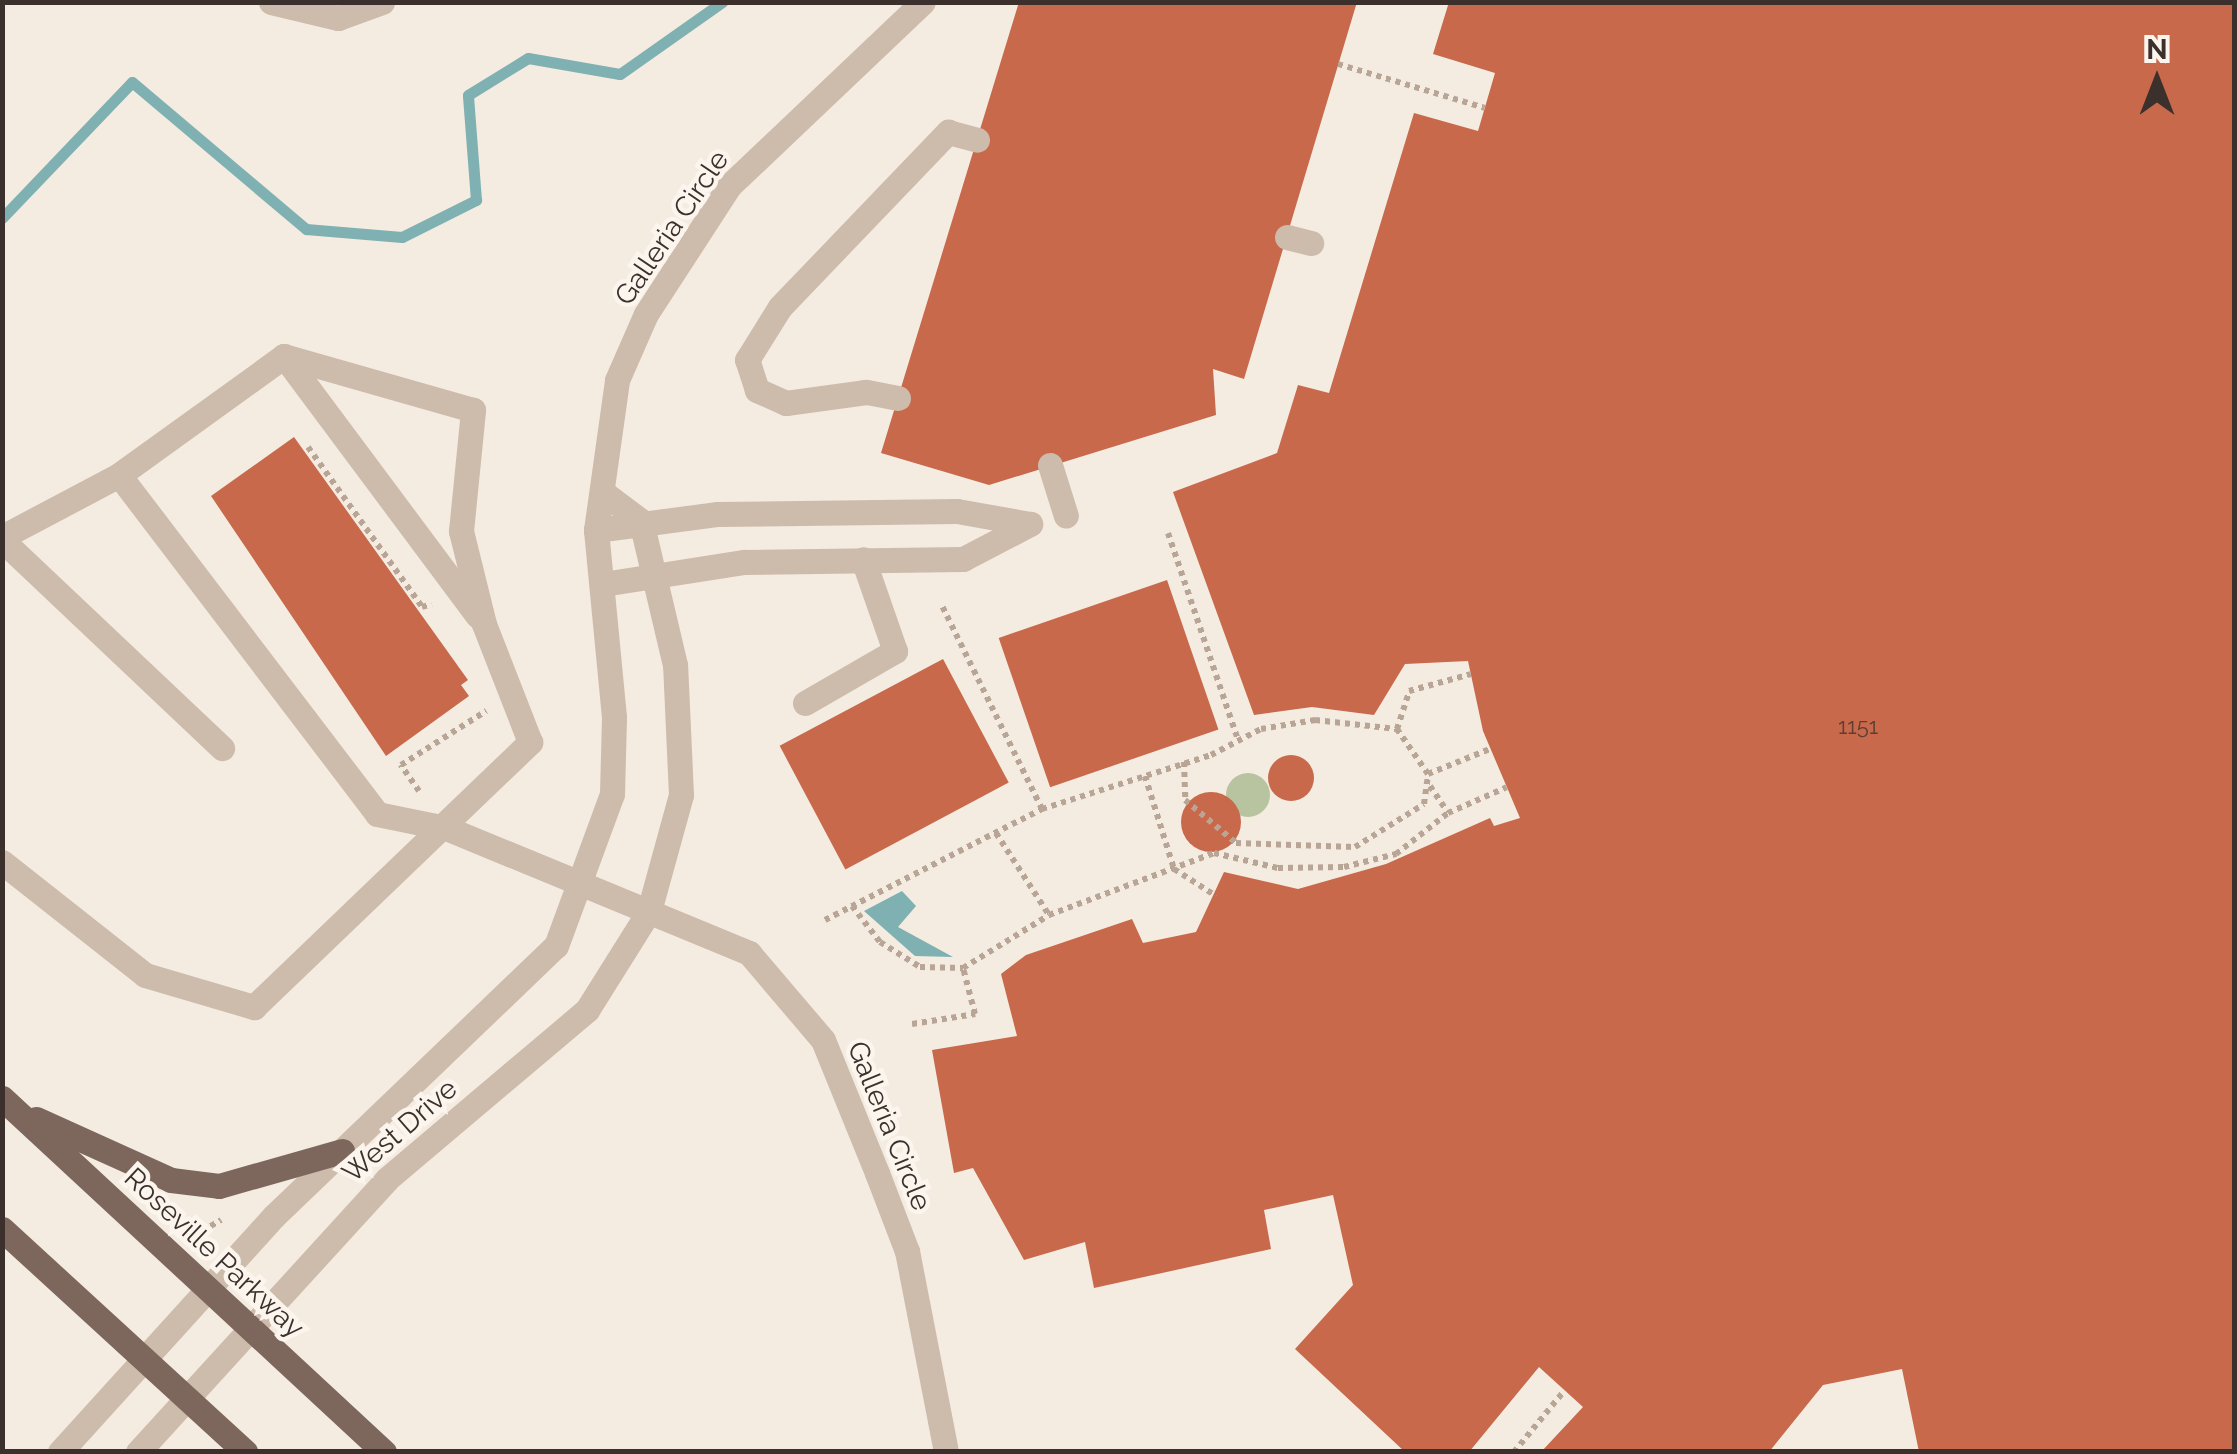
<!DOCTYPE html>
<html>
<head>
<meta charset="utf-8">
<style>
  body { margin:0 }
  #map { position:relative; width:2237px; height:1454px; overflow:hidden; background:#f4ebe1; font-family:Raleway,sans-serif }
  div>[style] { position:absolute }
  .green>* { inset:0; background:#b8c4a0 }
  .round { border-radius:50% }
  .water>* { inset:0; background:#7fb0b2 }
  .stream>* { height:11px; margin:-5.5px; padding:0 5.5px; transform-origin:5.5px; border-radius:5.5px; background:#7fb0b2 }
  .building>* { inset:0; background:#c8694b; transform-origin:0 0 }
  .path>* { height:6px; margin-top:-3px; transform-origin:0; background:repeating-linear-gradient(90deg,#b9a596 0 5px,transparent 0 10px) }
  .minor>* { height:25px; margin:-12.5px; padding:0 12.5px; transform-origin:12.5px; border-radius:12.5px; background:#cdbbac }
  .major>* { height:25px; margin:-12.5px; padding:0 12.5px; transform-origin:12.5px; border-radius:12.5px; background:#7d675c }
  span { translate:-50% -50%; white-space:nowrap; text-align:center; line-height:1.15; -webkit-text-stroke:9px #fbf5ee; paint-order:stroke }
  .number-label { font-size:22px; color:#5e3e33 }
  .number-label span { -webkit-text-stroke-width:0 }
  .street-label { font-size:28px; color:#3b302b }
  .frame { position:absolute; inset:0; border:5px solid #3b302b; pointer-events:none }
  .north { position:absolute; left:2107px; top:30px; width:100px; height:100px; -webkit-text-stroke:8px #fbf5ee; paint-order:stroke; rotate:0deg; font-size:28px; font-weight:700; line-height:40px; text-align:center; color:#3b302b }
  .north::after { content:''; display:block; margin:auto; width:35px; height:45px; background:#3b302b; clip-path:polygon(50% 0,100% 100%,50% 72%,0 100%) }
</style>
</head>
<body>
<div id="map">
  <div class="green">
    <i class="round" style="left:1226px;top:773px;width:44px;height:44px"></i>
  </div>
  <div class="water">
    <i style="clip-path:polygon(902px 891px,916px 906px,898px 927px,953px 957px,915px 956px,864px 911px)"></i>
  </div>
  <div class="stream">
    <i style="left:2px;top:218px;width:188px;rotate:-46.3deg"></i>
    <i style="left:132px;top:82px;width:228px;rotate:40.2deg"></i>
    <i style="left:306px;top:229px;width:96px;rotate:4.8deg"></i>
    <i style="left:402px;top:237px;width:83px;rotate:-26.6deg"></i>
    <i style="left:476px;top:200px;width:105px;rotate:-94.4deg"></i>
    <i style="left:468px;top:95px;width:70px;rotate:-31.7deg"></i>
    <i style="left:528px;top:58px;width:93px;rotate:9.9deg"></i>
    <i style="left:620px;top:74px;width:125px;rotate:-35.2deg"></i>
  </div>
  <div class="building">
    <i style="clip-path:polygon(1019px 2px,1357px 2px,1244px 379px,1213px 369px,1216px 415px,989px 485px,881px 453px)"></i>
    <i style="clip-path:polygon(1449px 2px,2234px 2px,2234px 1452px,1919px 1452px,1902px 1369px,1823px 1385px,1769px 1452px,1541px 1452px,1583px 1407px,1539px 1367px,1469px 1452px,1405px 1452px,1295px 1349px,1353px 1285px,1333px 1195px,1264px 1210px,1271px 1249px,1094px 1288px,1085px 1242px,1024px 1260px,973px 1168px,954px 1173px,932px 1050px,1017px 1036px,1001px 974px,1026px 955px,1132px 919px,1143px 943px,1196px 932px,1224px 872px,1298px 889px,1386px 864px,1490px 818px,1494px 826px,1520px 818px,1483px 731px,1468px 661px,1405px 664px,1374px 715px,1312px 707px,1254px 715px,1173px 492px,1277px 453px,1298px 385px,1329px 393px,1414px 113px,1478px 131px,1495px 73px,1433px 54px)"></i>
    <i style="clip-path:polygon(294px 437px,468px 680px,461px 685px,469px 696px,386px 756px,211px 496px)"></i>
    <i style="left:1167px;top:580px;width:158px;height:178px;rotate:71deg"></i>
    <i style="left:943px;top:659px;width:140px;height:185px;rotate:62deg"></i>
    <i class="round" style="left:1268px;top:755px;width:46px;height:46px"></i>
    <i class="round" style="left:1181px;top:792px;width:60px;height:60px"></i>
  </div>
  <div class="path">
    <i style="left:1338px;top:64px;width:153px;rotate:16.7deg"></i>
    <i style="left:308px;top:447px;width:196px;rotate:54.5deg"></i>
    <i style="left:422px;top:607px;width:10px;rotate:-17deg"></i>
    <i style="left:1168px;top:533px;width:219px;rotate:71.3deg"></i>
    <i style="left:1184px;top:762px;width:38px;rotate:88deg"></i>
    <i style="left:1185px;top:800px;width:67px;rotate:40.1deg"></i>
    <i style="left:1236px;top:843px;width:119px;rotate:1.9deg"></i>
    <i style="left:1355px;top:847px;width:81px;rotate:-31.9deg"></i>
    <i style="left:1424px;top:804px;width:30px;rotate:-82deg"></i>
    <i style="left:1428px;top:774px;width:55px;rotate:-124.6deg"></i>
    <i style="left:1428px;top:774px;width:67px;rotate:-22deg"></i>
    <i style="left:1145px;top:776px;width:97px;rotate:72.7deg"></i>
    <i style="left:1174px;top:869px;width:50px;rotate:32.7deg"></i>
    <i style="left:1430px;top:786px;width:32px;rotate:56deg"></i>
    <i style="left:419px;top:791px;width:32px;rotate:-125deg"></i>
    <i style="left:401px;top:765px;width:101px;rotate:-32.4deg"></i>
    <i style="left:1042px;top:809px;width:177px;rotate:-17.7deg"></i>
    <i style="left:1211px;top:755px;width:56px;rotate:-27.5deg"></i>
    <i style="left:1261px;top:729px;width:55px;rotate:-9.5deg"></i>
    <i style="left:1315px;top:720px;width:82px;rotate:6.3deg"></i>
    <i style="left:1397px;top:729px;width:40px;rotate:-72deg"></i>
    <i style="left:1409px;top:691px;width:64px;rotate:-15.3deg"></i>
    <i style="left:996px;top:833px;width:98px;rotate:57.1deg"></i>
    <i style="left:852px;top:906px;width:46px;rotate:52.1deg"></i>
    <i style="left:880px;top:942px;width:47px;rotate:32deg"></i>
    <i style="left:920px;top:967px;width:43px;rotate:1.3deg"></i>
    <i style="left:825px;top:920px;width:244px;rotate:-27.1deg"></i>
    <i style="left:1042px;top:809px;width:229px;rotate:-116.2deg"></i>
    <i style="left:912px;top:1024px;width:64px;rotate:-9deg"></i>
    <i style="left:975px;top:1014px;width:48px;rotate:-104.6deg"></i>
    <i style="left:963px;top:968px;width:101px;rotate:-31.6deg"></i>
    <i style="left:1049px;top:915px;width:176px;rotate:-20.6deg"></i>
    <i style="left:1214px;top:853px;width:66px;rotate:13.2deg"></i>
    <i style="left:1278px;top:868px;width:66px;rotate:-0.9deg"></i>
    <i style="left:1344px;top:867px;width:54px;rotate:-14deg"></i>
    <i style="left:1396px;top:854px;width:66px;rotate:-38.3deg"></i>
    <i style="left:1448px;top:813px;width:64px;rotate:-23.8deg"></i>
    <i style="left:202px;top:1231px;width:22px;rotate:-30deg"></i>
    <i style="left:1514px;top:1452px;width:80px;rotate:-50.6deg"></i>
  </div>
  <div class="minor">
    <i style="left:271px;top:2px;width:69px;rotate:13.4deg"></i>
    <i style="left:338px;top:18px;width:47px;rotate:-20deg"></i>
    <i style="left:1287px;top:237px;width:25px;rotate:14deg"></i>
    <i style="left:284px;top:356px;width:324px;rotate:53.3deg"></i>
    <i style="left:898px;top:398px;width:33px;rotate:-169deg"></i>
    <i style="left:866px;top:392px;width:81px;rotate:172.2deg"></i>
    <i style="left:786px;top:403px;width:32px;rotate:-156deg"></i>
    <i style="left:757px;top:390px;width:32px;rotate:-108deg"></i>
    <i style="left:747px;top:360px;width:62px;rotate:-58.1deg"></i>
    <i style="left:780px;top:307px;width:243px;rotate:-46.2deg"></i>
    <i style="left:948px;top:132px;width:30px;rotate:15deg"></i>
    <i style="left:1050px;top:465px;width:53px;rotate:72.6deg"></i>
    <i style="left:596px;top:530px;width:123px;rotate:-7.5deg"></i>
    <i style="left:718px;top:514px;width:239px;rotate:-0.7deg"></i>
    <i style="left:957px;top:511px;width:74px;rotate:10.1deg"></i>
    <i style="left:2px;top:537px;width:132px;rotate:-27.9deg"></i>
    <i style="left:119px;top:475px;width:426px;rotate:52.7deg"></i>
    <i style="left:377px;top:814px;width:70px;rotate:11.5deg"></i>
    <i style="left:446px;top:828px;width:328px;rotate:22.4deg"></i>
    <i style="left:749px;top:953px;width:114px;rotate:49.6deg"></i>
    <i style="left:823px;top:1040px;width:144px;rotate:67.9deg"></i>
    <i style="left:877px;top:1173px;width:84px;rotate:69deg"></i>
    <i style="left:907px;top:1251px;width:205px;rotate:79deg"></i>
    <i style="left:2px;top:540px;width:303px;rotate:43.4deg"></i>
    <i style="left:603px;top:584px;width:143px;rotate:-8.9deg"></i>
    <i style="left:744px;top:562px;width:219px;rotate:-0.8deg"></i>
    <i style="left:963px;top:559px;width:76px;rotate:-27.6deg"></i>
    <i style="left:805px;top:703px;width:104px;rotate:-30deg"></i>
    <i style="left:895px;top:651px;width:97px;rotate:-109.2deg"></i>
    <i style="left:2px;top:862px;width:182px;rotate:38.3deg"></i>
    <i style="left:145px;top:975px;width:114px;rotate:16.4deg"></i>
    <i style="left:254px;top:1007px;width:383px;rotate:-43.8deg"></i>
    <i style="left:530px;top:742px;width:127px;rotate:-111.3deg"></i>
    <i style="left:484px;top:624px;width:96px;rotate:-103.9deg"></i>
    <i style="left:461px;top:531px;width:122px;rotate:-84.3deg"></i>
    <i style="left:473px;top:410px;width:197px;rotate:-164.1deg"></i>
    <i style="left:284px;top:356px;width:203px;rotate:144.2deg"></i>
    <i style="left:60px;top:1452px;width:319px;rotate:-47.8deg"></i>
    <i style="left:274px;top:1216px;width:390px;rotate:-43.8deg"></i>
    <i style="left:556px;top:946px;width:162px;rotate:-69.8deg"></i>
    <i style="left:612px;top:794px;width:77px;rotate:-88.5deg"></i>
    <i style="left:614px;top:717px;width:188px;rotate:-95.5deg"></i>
    <i style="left:596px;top:530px;width:151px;rotate:-82deg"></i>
    <i style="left:617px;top:380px;width:72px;rotate:-66.3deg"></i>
    <i style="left:646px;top:314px;width:153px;rotate:-57deg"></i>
    <i style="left:729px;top:186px;width:267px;rotate:-43.5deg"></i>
    <i style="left:138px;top:1452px;width:369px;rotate:-47.6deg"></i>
    <i style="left:387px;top:1179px;width:262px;rotate:-40.2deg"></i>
    <i style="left:587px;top:1010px;width:117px;rotate:-57.9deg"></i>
    <i style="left:649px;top:911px;width:120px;rotate:-74.6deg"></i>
    <i style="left:681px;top:795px;width:130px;rotate:-92.6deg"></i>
    <i style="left:675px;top:665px;width:148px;rotate:-103.3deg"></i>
    <i style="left:641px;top:521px;width:45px;rotate:-143.1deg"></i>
  </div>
  <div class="major">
    <i style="left:2px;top:1098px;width:521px;rotate:42.82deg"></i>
    <i style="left:36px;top:1119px;width:148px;rotate:24.3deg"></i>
    <i style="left:171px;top:1180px;width:48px;rotate:7.1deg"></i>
    <i style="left:219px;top:1186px;width:128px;rotate:-15.9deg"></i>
    <i style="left:2px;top:1229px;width:330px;rotate:42.5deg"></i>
  </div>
  <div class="number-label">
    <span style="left:1858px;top:727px">1151</span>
  </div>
  <div class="street-label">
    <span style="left:672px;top:228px;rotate:-56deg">Galleria Circle</span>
    <span style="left:889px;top:1126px;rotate:68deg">Galleria Circle</span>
    <span style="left:400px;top:1131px;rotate:-41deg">West Drive</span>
    <span style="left:214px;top:1253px;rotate:43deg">Roseville Parkway</span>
  </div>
  <div class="frame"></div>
  <div class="north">N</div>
</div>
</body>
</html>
